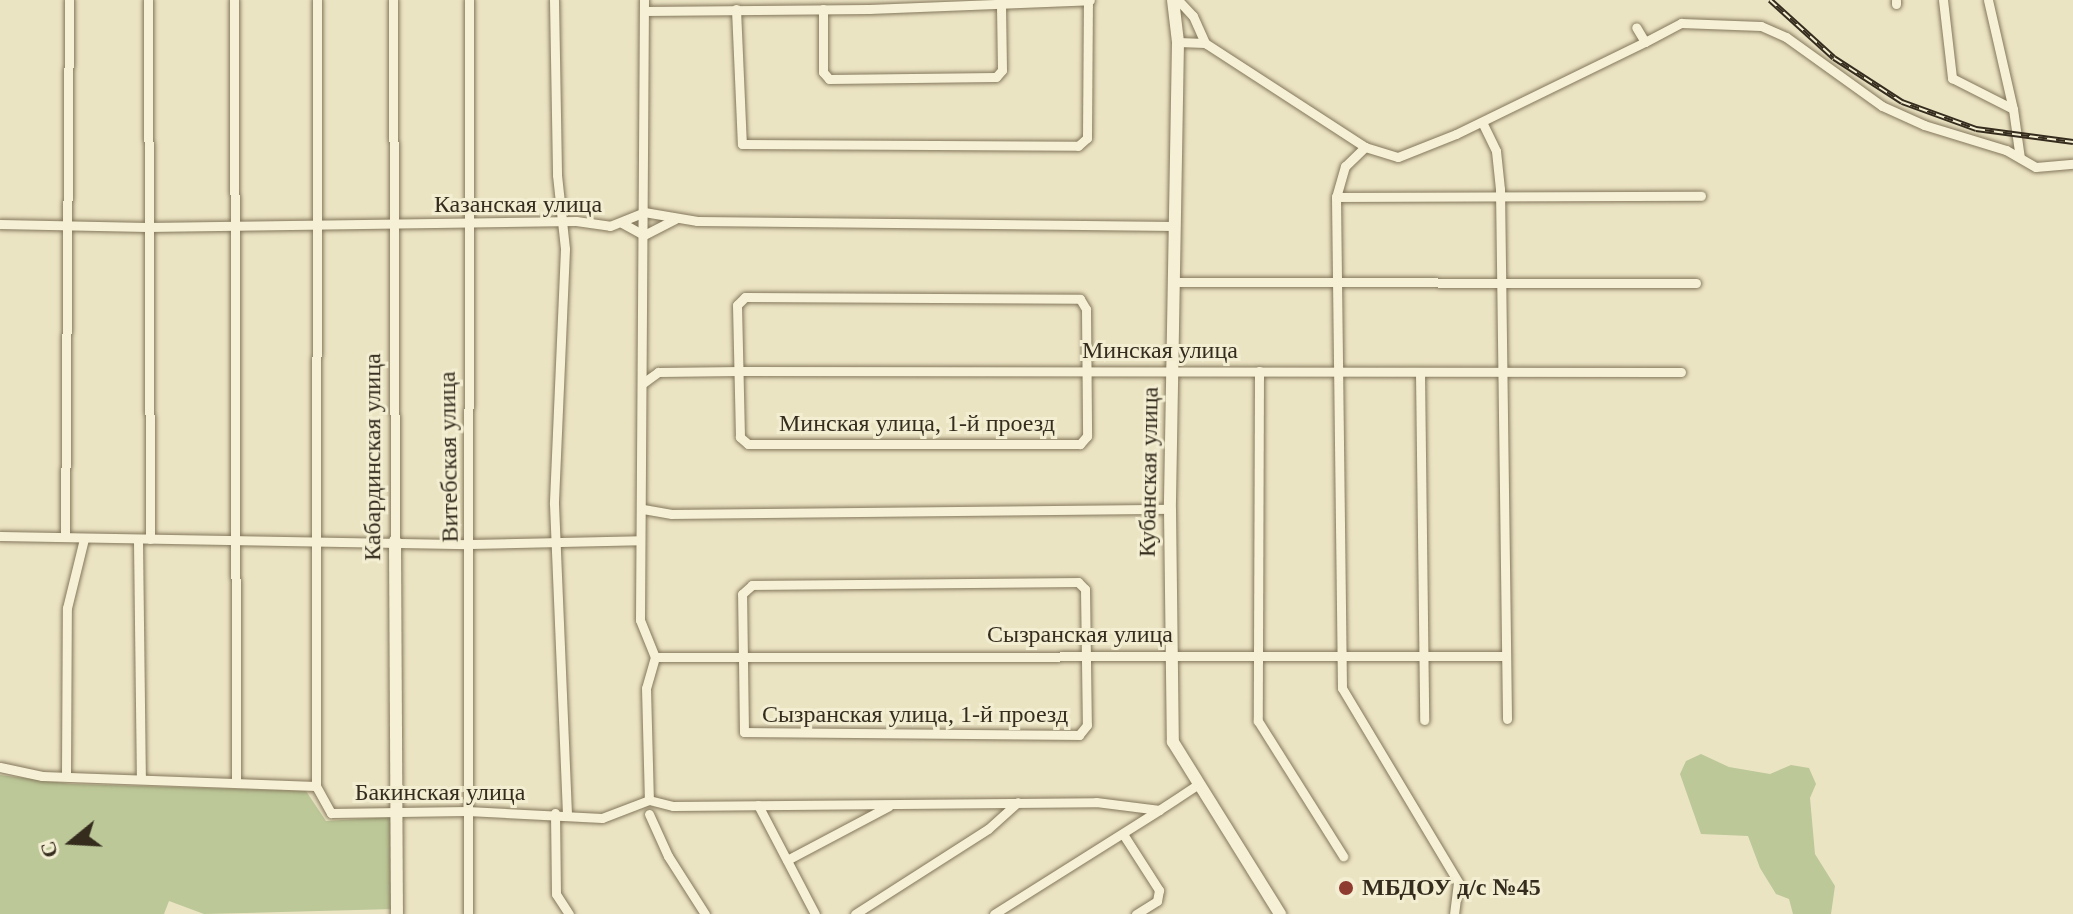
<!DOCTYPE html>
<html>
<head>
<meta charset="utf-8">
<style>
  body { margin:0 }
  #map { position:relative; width:2073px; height:914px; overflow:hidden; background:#ebe4c3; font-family:"Times New Roman",serif }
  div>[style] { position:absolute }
  .green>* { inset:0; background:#bcc898 }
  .roads { filter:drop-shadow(0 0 2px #84765b) drop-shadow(0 0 2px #84765b) }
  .street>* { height:9px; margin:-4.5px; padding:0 4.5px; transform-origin:4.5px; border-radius:4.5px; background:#f6f1d6 }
  .secondary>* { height:12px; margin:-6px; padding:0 6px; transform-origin:6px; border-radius:6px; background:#f6f1d6 }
  .rail>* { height:6px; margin-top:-3px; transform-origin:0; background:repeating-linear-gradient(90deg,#f3eed2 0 9px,#352c1e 0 18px); box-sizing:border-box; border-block:2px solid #352c1e }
  .dots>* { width:22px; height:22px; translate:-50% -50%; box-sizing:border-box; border:4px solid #f3eed2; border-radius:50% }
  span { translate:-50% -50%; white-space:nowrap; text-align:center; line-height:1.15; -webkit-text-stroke:6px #f3eed2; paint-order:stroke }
  .street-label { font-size:24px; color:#352c1e }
  .poi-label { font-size:24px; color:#352c1e; font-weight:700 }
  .left { translate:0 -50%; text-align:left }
  .north { position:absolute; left:32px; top:802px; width:80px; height:80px; -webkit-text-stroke:6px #f3eed2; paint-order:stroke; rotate:252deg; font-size:22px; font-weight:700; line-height:32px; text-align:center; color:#352c1e }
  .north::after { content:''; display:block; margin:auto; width:28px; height:36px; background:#352c1e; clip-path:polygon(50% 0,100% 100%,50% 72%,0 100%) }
</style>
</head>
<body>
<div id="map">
  <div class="green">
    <i style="clip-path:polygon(1701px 754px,1729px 767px,1770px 774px,1791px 765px,1809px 768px,1816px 784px,1810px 798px,1815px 854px,1835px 886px,1831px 914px,1793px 914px,1789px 899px,1776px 894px,1760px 868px,1748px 836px,1701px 834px,1680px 774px,1686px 761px)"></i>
    <i style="clip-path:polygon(0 775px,72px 784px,306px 791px,326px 821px,391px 817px,394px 909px,204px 914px,169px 901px,164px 914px,0 914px)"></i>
  </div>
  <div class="roads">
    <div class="street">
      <i style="left:148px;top:0;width:539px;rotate:89.79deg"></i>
      <i style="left:234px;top:0;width:783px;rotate:89.85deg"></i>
      <i style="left:393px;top:0;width:541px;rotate:89.79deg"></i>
      <i style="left:554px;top:0;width:175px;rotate:89deg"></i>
      <i style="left:557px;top:175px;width:74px;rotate:83.8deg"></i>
      <i style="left:565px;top:249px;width:255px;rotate:92.5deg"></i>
      <i style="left:554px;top:504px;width:310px;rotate:87.6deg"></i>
      <i style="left:644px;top:0;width:620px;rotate:90.37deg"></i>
      <i style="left:640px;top:620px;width:40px;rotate:68deg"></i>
      <i style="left:655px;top:657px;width:32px;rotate:106deg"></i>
      <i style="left:646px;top:688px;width:112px;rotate:88.5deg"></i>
      <i style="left:1178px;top:0;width:22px;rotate:47deg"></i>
      <i style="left:1193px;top:16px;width:30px;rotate:66deg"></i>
      <i style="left:1205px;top:43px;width:191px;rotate:33deg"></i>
      <i style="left:1365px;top:147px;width:34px;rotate:17deg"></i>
      <i style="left:1398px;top:157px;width:62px;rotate:-21.6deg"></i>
      <i style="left:1456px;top:134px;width:210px;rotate:-26deg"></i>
      <i style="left:1645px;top:42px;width:17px;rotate:-121deg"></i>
      <i style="left:1943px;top:0;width:79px;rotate:83.4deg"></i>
      <i style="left:1952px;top:78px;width:68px;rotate:26.9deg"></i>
      <i style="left:2013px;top:109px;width:49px;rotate:81.9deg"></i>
      <i style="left:1988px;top:0;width:112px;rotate:77.1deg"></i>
      <i style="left:1896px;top:4px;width:4px;rotate:-90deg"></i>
      <i style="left:736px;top:9px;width:135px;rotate:87.5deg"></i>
      <i style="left:742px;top:144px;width:336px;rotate:0.3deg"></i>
      <i style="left:1078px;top:146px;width:12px;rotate:-42deg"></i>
      <i style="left:1087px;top:138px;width:135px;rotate:-89.6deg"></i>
      <i style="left:823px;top:9px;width:63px;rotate:90deg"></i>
      <i style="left:823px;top:72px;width:9px;rotate:49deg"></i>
      <i style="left:829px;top:79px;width:167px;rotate:-0.7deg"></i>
      <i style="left:996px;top:77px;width:9px;rotate:-49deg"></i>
      <i style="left:1002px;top:70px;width:64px;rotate:-90.9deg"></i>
      <i style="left:644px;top:11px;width:225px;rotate:-0.5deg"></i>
      <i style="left:869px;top:9px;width:221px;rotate:-2.3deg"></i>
      <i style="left:1178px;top:42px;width:27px;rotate:2deg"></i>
      <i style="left:1645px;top:42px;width:41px;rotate:-27.8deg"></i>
      <i style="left:1681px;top:23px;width:80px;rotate:2.1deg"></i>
      <i style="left:1761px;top:26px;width:27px;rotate:24deg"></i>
      <i style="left:1786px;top:37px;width:118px;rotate:35.7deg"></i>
      <i style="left:1882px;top:106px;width:46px;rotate:24.3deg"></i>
      <i style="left:1924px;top:125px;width:86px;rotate:17deg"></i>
      <i style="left:2006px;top:150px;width:34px;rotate:30deg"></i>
      <i style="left:2036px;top:167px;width:37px;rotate:-5deg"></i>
      <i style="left:1482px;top:122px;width:32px;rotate:64deg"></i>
      <i style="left:1496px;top:151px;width:38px;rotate:84deg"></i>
      <i style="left:1500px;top:189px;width:530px;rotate:89.24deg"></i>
      <i style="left:1365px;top:147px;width:28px;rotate:136deg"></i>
      <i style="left:1345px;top:166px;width:32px;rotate:106deg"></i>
      <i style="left:1336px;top:197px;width:491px;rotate:89.3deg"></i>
      <i style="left:1342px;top:688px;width:226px;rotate:59.1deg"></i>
      <i style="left:1458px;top:882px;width:32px;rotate:97deg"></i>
      <i style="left:1336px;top:197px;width:365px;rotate:-0.2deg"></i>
      <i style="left:622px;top:223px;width:25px;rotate:29deg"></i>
      <i style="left:644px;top:235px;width:35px;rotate:-27deg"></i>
      <i style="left:0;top:224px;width:147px;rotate:1.2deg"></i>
      <i style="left:147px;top:227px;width:429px;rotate:-0.8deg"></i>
      <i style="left:576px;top:221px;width:34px;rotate:8deg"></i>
      <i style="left:610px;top:226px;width:37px;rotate:-22deg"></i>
      <i style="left:644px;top:212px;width:54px;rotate:9.6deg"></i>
      <i style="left:697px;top:221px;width:478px;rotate:0.6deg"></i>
      <i style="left:1174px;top:282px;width:522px;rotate:0.11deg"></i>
      <i style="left:745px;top:297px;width:335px;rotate:0.3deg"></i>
      <i style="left:1080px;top:299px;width:12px;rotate:59deg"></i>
      <i style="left:1086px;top:309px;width:127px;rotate:89.5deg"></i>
      <i style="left:1087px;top:436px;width:11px;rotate:131deg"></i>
      <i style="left:1080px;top:444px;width:332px;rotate:180deg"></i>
      <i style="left:748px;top:444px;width:11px;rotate:-139deg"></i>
      <i style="left:740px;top:437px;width:132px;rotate:-91.3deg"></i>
      <i style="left:737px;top:305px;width:11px;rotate:-45deg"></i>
      <i style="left:1259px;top:371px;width:350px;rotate:90.2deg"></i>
      <i style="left:1258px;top:721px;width:160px;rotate:57.8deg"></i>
      <i style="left:1420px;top:372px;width:348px;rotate:89.3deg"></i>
      <i style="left:643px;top:383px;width:19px;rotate:-36deg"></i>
      <i style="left:658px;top:372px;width:82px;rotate:-0.7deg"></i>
      <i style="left:740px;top:371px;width:941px;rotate:0.06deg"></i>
      <i style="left:643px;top:509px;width:29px;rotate:10deg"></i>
      <i style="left:672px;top:514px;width:498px;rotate:-0.6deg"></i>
      <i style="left:0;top:536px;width:470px;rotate:1deg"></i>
      <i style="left:470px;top:544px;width:170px;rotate:-1.3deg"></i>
      <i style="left:65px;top:536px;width:536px;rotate:-89.57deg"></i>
      <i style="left:138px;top:541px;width:238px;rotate:89.3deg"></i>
      <i style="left:1078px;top:582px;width:10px;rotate:45deg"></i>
      <i style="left:1085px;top:589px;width:136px;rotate:89.2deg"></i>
      <i style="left:1087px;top:725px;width:13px;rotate:129deg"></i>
      <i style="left:1079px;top:735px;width:335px;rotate:-179.5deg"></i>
      <i style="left:744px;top:732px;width:138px;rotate:-90.8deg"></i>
      <i style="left:742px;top:594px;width:13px;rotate:-42deg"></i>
      <i style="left:752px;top:585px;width:326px;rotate:-0.5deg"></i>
      <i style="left:655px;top:657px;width:850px;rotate:-0.07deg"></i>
      <i style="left:0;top:767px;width:43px;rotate:12.1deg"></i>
      <i style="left:42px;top:776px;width:274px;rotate:2.1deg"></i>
      <i style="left:316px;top:786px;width:31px;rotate:61deg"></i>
      <i style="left:331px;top:813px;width:136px;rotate:-0.8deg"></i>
      <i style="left:467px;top:811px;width:135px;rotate:3deg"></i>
      <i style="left:602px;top:818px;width:50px;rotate:-21deg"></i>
      <i style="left:649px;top:800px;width:25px;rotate:14deg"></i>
      <i style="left:673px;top:806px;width:423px;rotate:-0.5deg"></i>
      <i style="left:1096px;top:802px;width:64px;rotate:7.2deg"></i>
      <i style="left:1159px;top:810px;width:45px;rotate:-33.3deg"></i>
      <i style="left:66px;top:776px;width:168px;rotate:-89.7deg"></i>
      <i style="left:67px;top:608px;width:71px;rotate:-76.2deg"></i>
      <i style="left:316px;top:786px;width:786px;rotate:-89.93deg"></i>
      <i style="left:758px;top:805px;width:123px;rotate:62.4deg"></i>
      <i style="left:555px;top:813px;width:81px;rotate:89.3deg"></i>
      <i style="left:556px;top:894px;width:24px;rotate:57deg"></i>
      <i style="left:649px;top:814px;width:46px;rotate:65.7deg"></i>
      <i style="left:668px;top:856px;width:69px;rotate:57.5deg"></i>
      <i style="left:1123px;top:834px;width:67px;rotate:57.3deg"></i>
      <i style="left:1159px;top:890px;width:11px;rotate:100deg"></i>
      <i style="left:1157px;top:901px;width:25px;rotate:148deg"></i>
      <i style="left:787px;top:860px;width:115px;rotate:-27.9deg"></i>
      <i style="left:468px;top:914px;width:914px;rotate:-89.94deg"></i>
      <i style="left:855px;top:914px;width:158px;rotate:-32.6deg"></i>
      <i style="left:988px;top:829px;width:40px;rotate:-42deg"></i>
      <i style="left:994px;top:914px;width:195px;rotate:-32.2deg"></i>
    </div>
    <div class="secondary">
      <i style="left:1173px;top:0;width:42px;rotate:83.2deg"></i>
      <i style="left:1178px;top:42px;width:467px;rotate:91deg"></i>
      <i style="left:1170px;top:509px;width:233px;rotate:89.3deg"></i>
      <i style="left:1173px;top:742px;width:203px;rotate:58.1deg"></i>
      <i style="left:395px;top:541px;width:373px;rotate:89.7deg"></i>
    </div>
  </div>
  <div class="rail">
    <i style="left:1770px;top:0;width:86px;rotate:42.2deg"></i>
    <i style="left:1834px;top:58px;width:81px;rotate:32.9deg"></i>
    <i style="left:1902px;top:102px;width:79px;rotate:20deg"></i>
    <i style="left:1976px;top:129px;width:98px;rotate:7.6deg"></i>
  </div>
  <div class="dots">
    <i style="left:1346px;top:888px;background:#8e3b30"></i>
  </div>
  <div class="street-label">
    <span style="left:518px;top:205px">Казанская улица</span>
    <span style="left:1160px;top:351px">Минская улица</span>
    <span style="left:917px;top:424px">Минская улица, 1-й проезд</span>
    <span style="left:373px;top:457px;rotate:-90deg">Кабардинская улица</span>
    <span style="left:449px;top:457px;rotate:-91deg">Витебская улица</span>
    <span style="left:1149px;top:472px;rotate:-89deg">Кубанская улица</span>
    <span style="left:1080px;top:635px">Сызранская улица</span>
    <span style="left:915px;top:715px">Сызранская улица, 1-й проезд</span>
    <span style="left:440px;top:793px">Бакинская улица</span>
  </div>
  <div class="poi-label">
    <span class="left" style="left:1362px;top:888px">МБДОУ д/с №45</span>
  </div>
  <div class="north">С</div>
</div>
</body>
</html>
